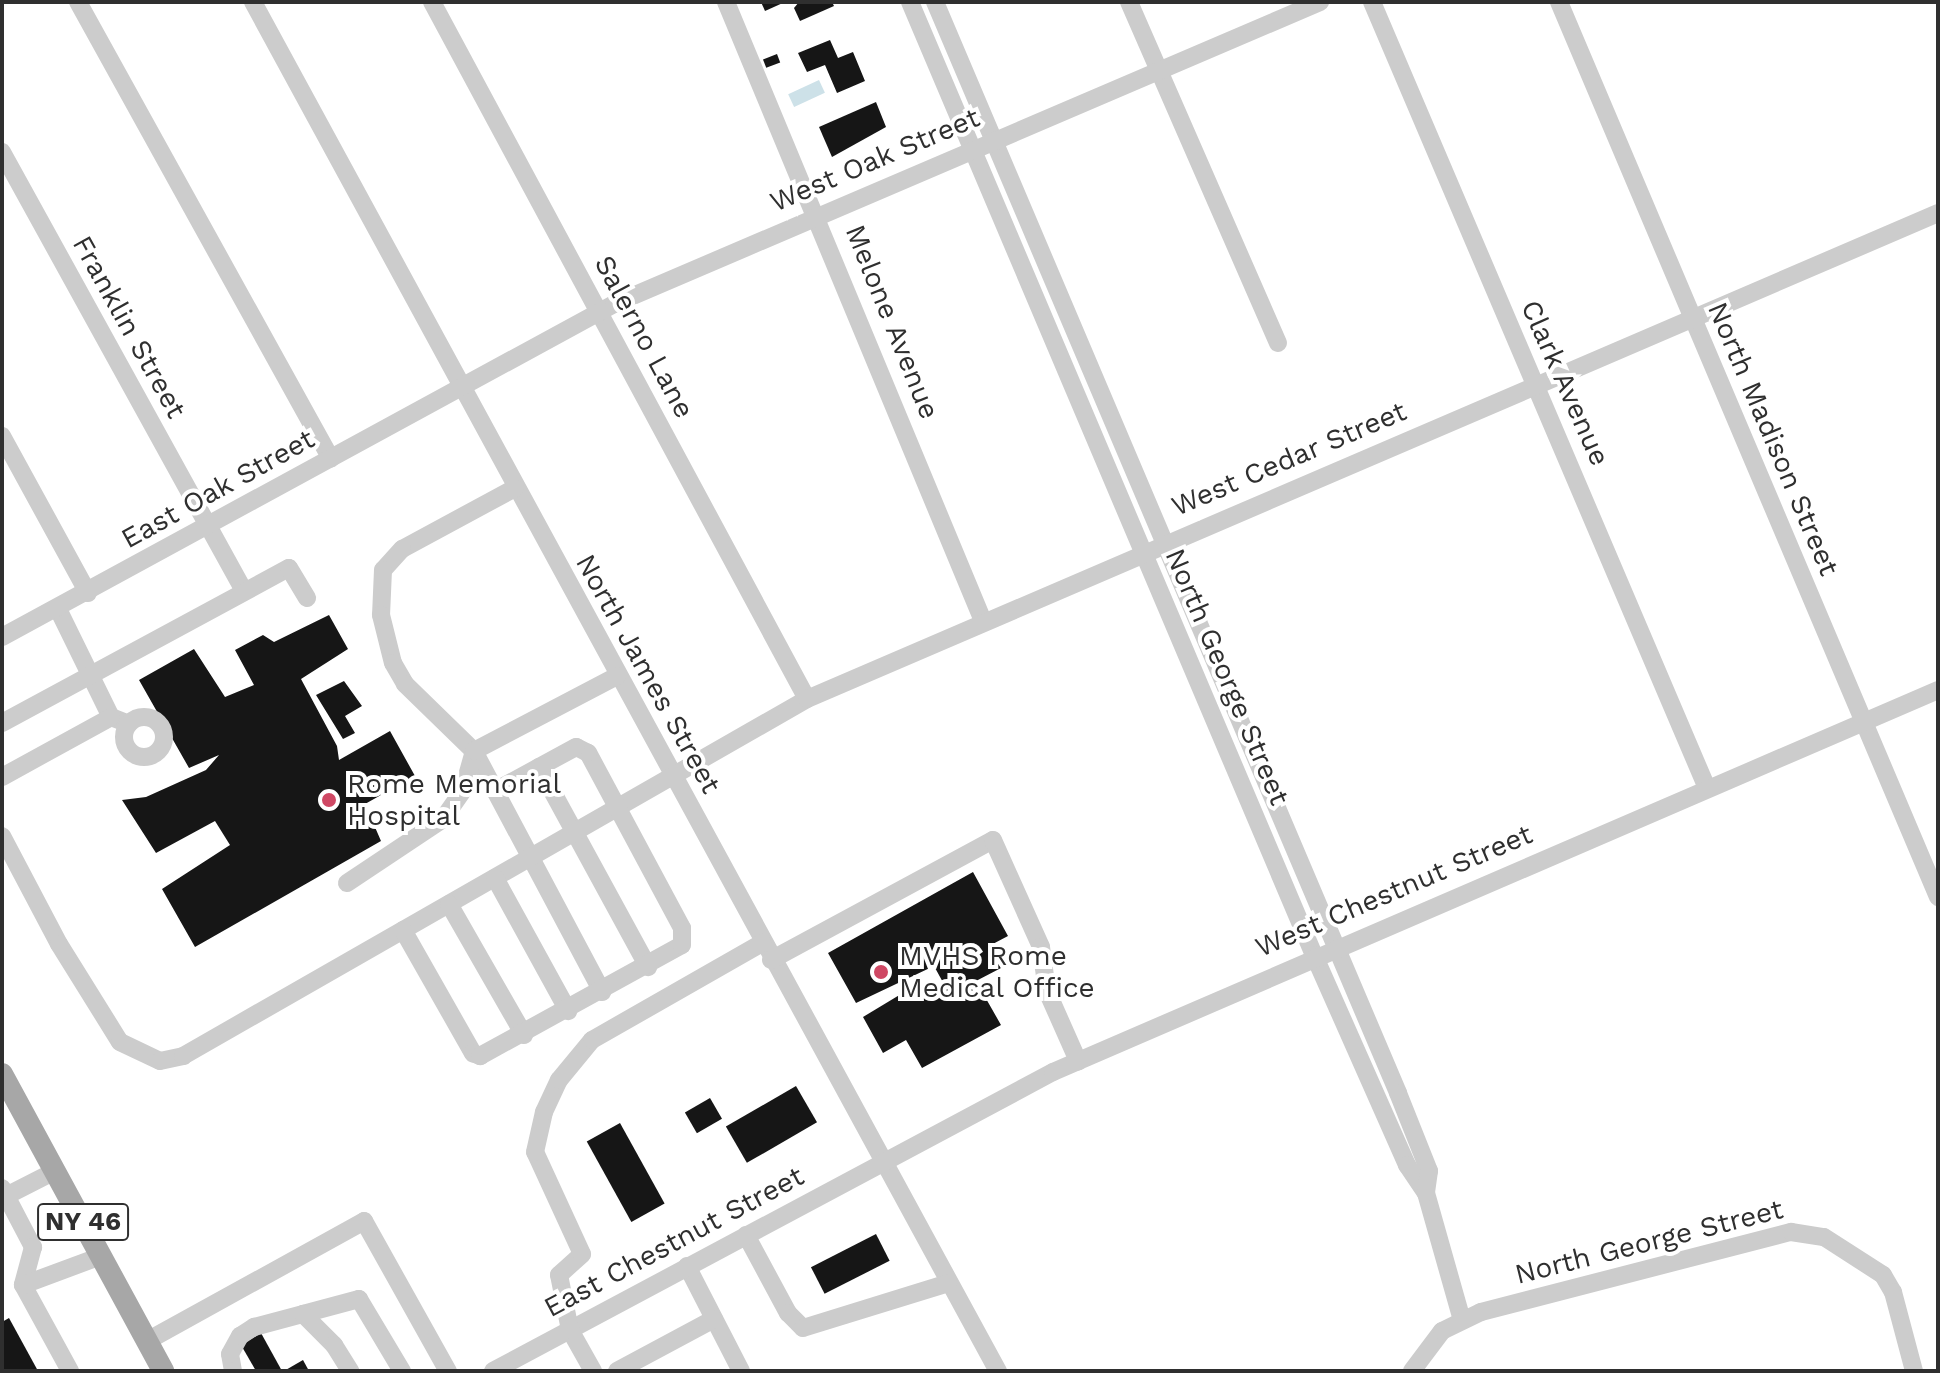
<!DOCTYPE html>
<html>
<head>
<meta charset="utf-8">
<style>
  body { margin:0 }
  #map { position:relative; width:1940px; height:1373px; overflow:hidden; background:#fff; font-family:"Work Sans",sans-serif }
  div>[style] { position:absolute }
  .water>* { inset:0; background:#cde1e8; transform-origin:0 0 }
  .building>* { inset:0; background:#161616; transform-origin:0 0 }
  .minor>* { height:18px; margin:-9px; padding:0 9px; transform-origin:9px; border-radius:9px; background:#ccc }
  .minor>.ring { margin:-9px; padding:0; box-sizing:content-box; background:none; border:18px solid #ccc; border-radius:50% }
  .major>* { height:22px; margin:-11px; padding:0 11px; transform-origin:11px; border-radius:11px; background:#a7a7a7 }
  .dots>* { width:22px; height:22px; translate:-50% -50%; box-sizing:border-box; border:4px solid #fff; border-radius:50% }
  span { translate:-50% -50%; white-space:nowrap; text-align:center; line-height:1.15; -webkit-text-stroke:8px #fff; paint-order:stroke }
  .shield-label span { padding:2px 6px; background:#fff; border:2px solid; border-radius:6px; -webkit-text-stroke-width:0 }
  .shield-label { font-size:26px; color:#2f2f2f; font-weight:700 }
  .street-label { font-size:28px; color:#2f2f2f }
  .poi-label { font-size:28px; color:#2f2f2f }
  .left { translate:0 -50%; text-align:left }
  .frame { position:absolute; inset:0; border:4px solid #2f2f2f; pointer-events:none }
</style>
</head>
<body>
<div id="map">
  <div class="water">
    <i style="left:819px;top:80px;width:14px;height:34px;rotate:65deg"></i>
  </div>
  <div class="building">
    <i style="clip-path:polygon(761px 2px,785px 2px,765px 11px)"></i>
    <i style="clip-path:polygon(799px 2px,832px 2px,834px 6px,800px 21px,794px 8px)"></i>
    <i style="clip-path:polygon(830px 40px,838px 58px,853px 52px,865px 81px,837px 93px,825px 65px,807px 72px,798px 53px)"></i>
    <i style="left:777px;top:54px;width:9px;height:15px;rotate:69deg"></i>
    <i style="clip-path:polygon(876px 102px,886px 127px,832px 157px,819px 127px)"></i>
    <i style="clip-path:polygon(329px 615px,348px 649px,301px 679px,337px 746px,339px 760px,390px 731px,415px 776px,365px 804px,381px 841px,195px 947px,162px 889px,230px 845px,215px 821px,156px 853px,122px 800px,146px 797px,206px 770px,219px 755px,189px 768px,139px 680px,194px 649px,225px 697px,254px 685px,235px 650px,263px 635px,274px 642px)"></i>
    <i style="clip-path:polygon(344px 681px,362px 706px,345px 716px,355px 733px,343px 739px,316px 695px)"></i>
    <i style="clip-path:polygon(973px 872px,1008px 936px,989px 946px,1001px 968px,976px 981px,1001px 1025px,922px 1068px,906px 1040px,883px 1053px,863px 1017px,916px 985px,924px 998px,945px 986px,934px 966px,856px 1003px,828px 953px)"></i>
    <i style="left:796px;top:1086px;width:42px;height:81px;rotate:60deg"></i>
    <i style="left:710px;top:1098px;width:24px;height:29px;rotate:60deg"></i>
    <i style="left:620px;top:1123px;width:92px;height:38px;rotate:61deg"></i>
    <i style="left:876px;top:1234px;width:30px;height:73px;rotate:63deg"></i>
    <i style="clip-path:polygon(9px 1318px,38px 1371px,2px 1371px,2px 1322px)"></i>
    <i style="clip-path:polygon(261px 1333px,282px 1371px,256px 1371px,241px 1345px)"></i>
    <i style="clip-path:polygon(303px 1360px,309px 1371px,284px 1371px)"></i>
  </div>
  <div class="minor">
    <i style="left:78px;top:2px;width:522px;rotate:61.03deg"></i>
    <i style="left:253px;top:2px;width:1559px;rotate:61.45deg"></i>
    <i style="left:432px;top:2px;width:791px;rotate:61.72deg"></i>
    <i style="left:726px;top:2px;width:670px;rotate:67.45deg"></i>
    <i style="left:910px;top:2px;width:1035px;rotate:67.03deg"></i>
    <i style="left:1314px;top:955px;width:230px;rotate:66.1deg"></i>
    <i style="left:1407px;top:1165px;width:34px;rotate:56deg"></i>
    <i style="left:1426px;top:1193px;width:132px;rotate:74.2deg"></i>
    <i style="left:935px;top:2px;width:1185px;rotate:67deg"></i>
    <i style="left:1398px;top:1093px;width:84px;rotate:68.3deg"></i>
    <i style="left:1429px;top:1171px;width:22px;rotate:98deg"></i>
    <i style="left:1129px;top:2px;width:372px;rotate:66.4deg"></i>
    <i style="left:1372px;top:2px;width:854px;rotate:66.92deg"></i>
    <i style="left:1559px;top:2px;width:972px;rotate:67.05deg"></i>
    <i style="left:2px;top:152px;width:501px;rotate:61.13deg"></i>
    <i style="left:2px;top:436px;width:179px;rotate:61.3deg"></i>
    <i style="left:515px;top:488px;width:128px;rotate:151.6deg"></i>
    <i style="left:402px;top:549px;width:28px;rotate:132deg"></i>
    <i style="left:383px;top:570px;width:45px;rotate:92.5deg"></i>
    <i style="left:381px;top:615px;width:49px;rotate:76deg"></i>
    <i style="left:393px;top:663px;width:24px;rotate:60deg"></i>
    <i style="left:405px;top:684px;width:96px;rotate:44.2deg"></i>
    <i style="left:474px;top:751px;width:273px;rotate:62deg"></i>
    <i style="left:58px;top:609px;width:120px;rotate:63.9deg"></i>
    <i style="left:111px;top:717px;width:19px;rotate:21deg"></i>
    <i style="left:2px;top:637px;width:697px;rotate:-28.55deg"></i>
    <i style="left:614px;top:304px;width:768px;rotate:-23.16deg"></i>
    <i class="ring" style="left:124px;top:717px;width:22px;height:22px"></i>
    <i style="left:2px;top:723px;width:326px;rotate:-28.4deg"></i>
    <i style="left:289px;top:568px;width:35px;rotate:59deg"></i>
    <i style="left:539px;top:767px;width:228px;rotate:61.4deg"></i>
    <i style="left:2px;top:777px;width:124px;rotate:-28.8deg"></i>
    <i style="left:2px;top:836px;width:122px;rotate:62.2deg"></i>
    <i style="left:59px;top:944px;width:115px;rotate:58.1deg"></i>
    <i style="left:120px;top:1042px;width:44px;rotate:25.4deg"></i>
    <i style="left:160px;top:1061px;width:24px;rotate:-12deg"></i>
    <i style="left:183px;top:1056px;width:719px;rotate:-29.77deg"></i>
    <i style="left:807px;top:699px;width:1231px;rotate:-23.25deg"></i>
    <i style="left:495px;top:878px;width:152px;rotate:61.2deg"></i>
    <i style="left:347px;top:883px;width:115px;rotate:-33.7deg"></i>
    <i style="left:443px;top:819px;width:35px;rotate:-55deg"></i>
    <i style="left:463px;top:790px;width:41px;rotate:-74.2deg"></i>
    <i style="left:474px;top:751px;width:161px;rotate:-27.7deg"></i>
    <i style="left:449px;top:904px;width:151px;rotate:60.2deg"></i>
    <i style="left:403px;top:930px;width:142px;rotate:60.4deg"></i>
    <i style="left:473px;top:1053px;width:8px;rotate:23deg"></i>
    <i style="left:480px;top:1056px;width:230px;rotate:-28.8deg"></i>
    <i style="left:682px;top:945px;width:17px;rotate:-90deg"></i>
    <i style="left:682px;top:928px;width:199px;rotate:-118.2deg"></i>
    <i style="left:588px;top:753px;width:13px;rotate:-153deg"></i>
    <i style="left:576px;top:747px;width:92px;rotate:151.5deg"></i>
    <i style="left:771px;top:960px;width:252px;rotate:-28.4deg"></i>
    <i style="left:993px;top:840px;width:117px;rotate:65.8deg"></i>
    <i style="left:1041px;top:947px;width:44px;rotate:82.2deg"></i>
    <i style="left:1047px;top:991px;width:77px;rotate:66.1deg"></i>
    <i style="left:2px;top:1188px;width:67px;rotate:62.3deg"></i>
    <i style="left:33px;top:1247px;width:39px;rotate:105deg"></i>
    <i style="left:23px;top:1285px;width:98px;rotate:61.3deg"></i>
    <i style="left:6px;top:1196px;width:55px;rotate:-27deg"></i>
    <i style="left:746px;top:1235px;width:89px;rotate:61.7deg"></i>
    <i style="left:788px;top:1313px;width:21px;rotate:45deg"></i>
    <i style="left:803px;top:1328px;width:152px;rotate:-17.2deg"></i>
    <i style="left:687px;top:1266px;width:118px;rotate:62.8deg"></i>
    <i style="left:23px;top:1285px;width:83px;rotate:-20.4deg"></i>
    <i style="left:303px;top:1314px;width:58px;rotate:-15deg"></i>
    <i style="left:359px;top:1299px;width:84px;rotate:59.2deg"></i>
    <i style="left:147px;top:1341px;width:248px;rotate:-28.9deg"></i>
    <i style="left:364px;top:1221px;width:172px;rotate:60.8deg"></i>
    <i style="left:233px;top:1371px;width:17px;rotate:-100deg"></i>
    <i style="left:230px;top:1354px;width:21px;rotate:-61deg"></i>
    <i style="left:240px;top:1336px;width:17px;rotate:-33deg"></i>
    <i style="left:254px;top:1327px;width:51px;rotate:-14.9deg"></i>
    <i style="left:303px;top:1314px;width:44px;rotate:45deg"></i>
    <i style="left:334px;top:1345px;width:31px;rotate:58deg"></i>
    <i style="left:493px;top:1371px;width:635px;rotate:-28.1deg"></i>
    <i style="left:1053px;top:1072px;width:964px;rotate:-23.35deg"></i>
    <i style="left:593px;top:1371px;width:47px;rotate:-119.3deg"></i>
    <i style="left:570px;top:1330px;width:56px;rotate:-101.3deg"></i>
    <i style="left:559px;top:1275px;width:31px;rotate:-42deg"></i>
    <i style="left:582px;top:1254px;width:112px;rotate:-114.7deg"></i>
    <i style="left:535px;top:1152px;width:41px;rotate:-77.3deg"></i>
    <i style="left:544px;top:1112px;width:35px;rotate:-65deg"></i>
    <i style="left:559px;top:1080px;width:52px;rotate:-50.5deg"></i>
    <i style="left:592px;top:1040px;width:196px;rotate:-29.7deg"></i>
    <i style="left:617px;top:1371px;width:110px;rotate:-28.2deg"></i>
    <i style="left:1412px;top:1371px;width:50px;rotate:-53.1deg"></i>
    <i style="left:1442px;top:1331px;width:43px;rotate:-26deg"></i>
    <i style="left:1481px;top:1312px;width:320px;rotate:-14.5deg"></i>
    <i style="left:1791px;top:1232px;width:33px;rotate:9deg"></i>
    <i style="left:1824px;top:1237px;width:70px;rotate:32.8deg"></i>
    <i style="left:1883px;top:1275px;width:20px;rotate:60deg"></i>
    <i style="left:1893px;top:1292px;width:82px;rotate:75.1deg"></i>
  </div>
  <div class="major">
    <i style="left:2px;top:1074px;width:338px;rotate:61.5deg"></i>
  </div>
  <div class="dots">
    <i style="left:329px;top:800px;background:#cf4864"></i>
    <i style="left:881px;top:972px;background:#cf4864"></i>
  </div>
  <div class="shield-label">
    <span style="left:83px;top:1222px">NY 46</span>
  </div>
  <div class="street-label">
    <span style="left:875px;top:160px;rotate:-23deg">West Oak Street</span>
    <span style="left:892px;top:322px;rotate:68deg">Melone Avenue</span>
    <span style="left:129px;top:327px;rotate:61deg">Franklin Street</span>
    <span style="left:644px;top:337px;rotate:62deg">Salerno Lane</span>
    <span style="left:1565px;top:383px;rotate:66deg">Clark Avenue</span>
    <span style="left:1773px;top:439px;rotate:67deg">North Madison Street</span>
    <span style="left:1289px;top:459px;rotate:-23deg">West Cedar Street</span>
    <span style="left:218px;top:489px;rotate:-29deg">East Oak Street</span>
    <span style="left:648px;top:674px;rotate:61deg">North James Street</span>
    <span style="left:1227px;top:677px;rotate:67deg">North George Street</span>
    <span style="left:1394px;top:891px;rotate:-23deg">West Chestnut Street</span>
    <span style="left:674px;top:1242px;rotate:-28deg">East Chestnut Street</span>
    <span style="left:1649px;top:1242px;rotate:-14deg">North George Street</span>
  </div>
  <div class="poi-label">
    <span class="left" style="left:347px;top:800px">Rome Memorial<br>Hospital</span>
    <span class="left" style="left:899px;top:972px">MVHS Rome<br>Medical Office</span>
  </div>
  <div class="frame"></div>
</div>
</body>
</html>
